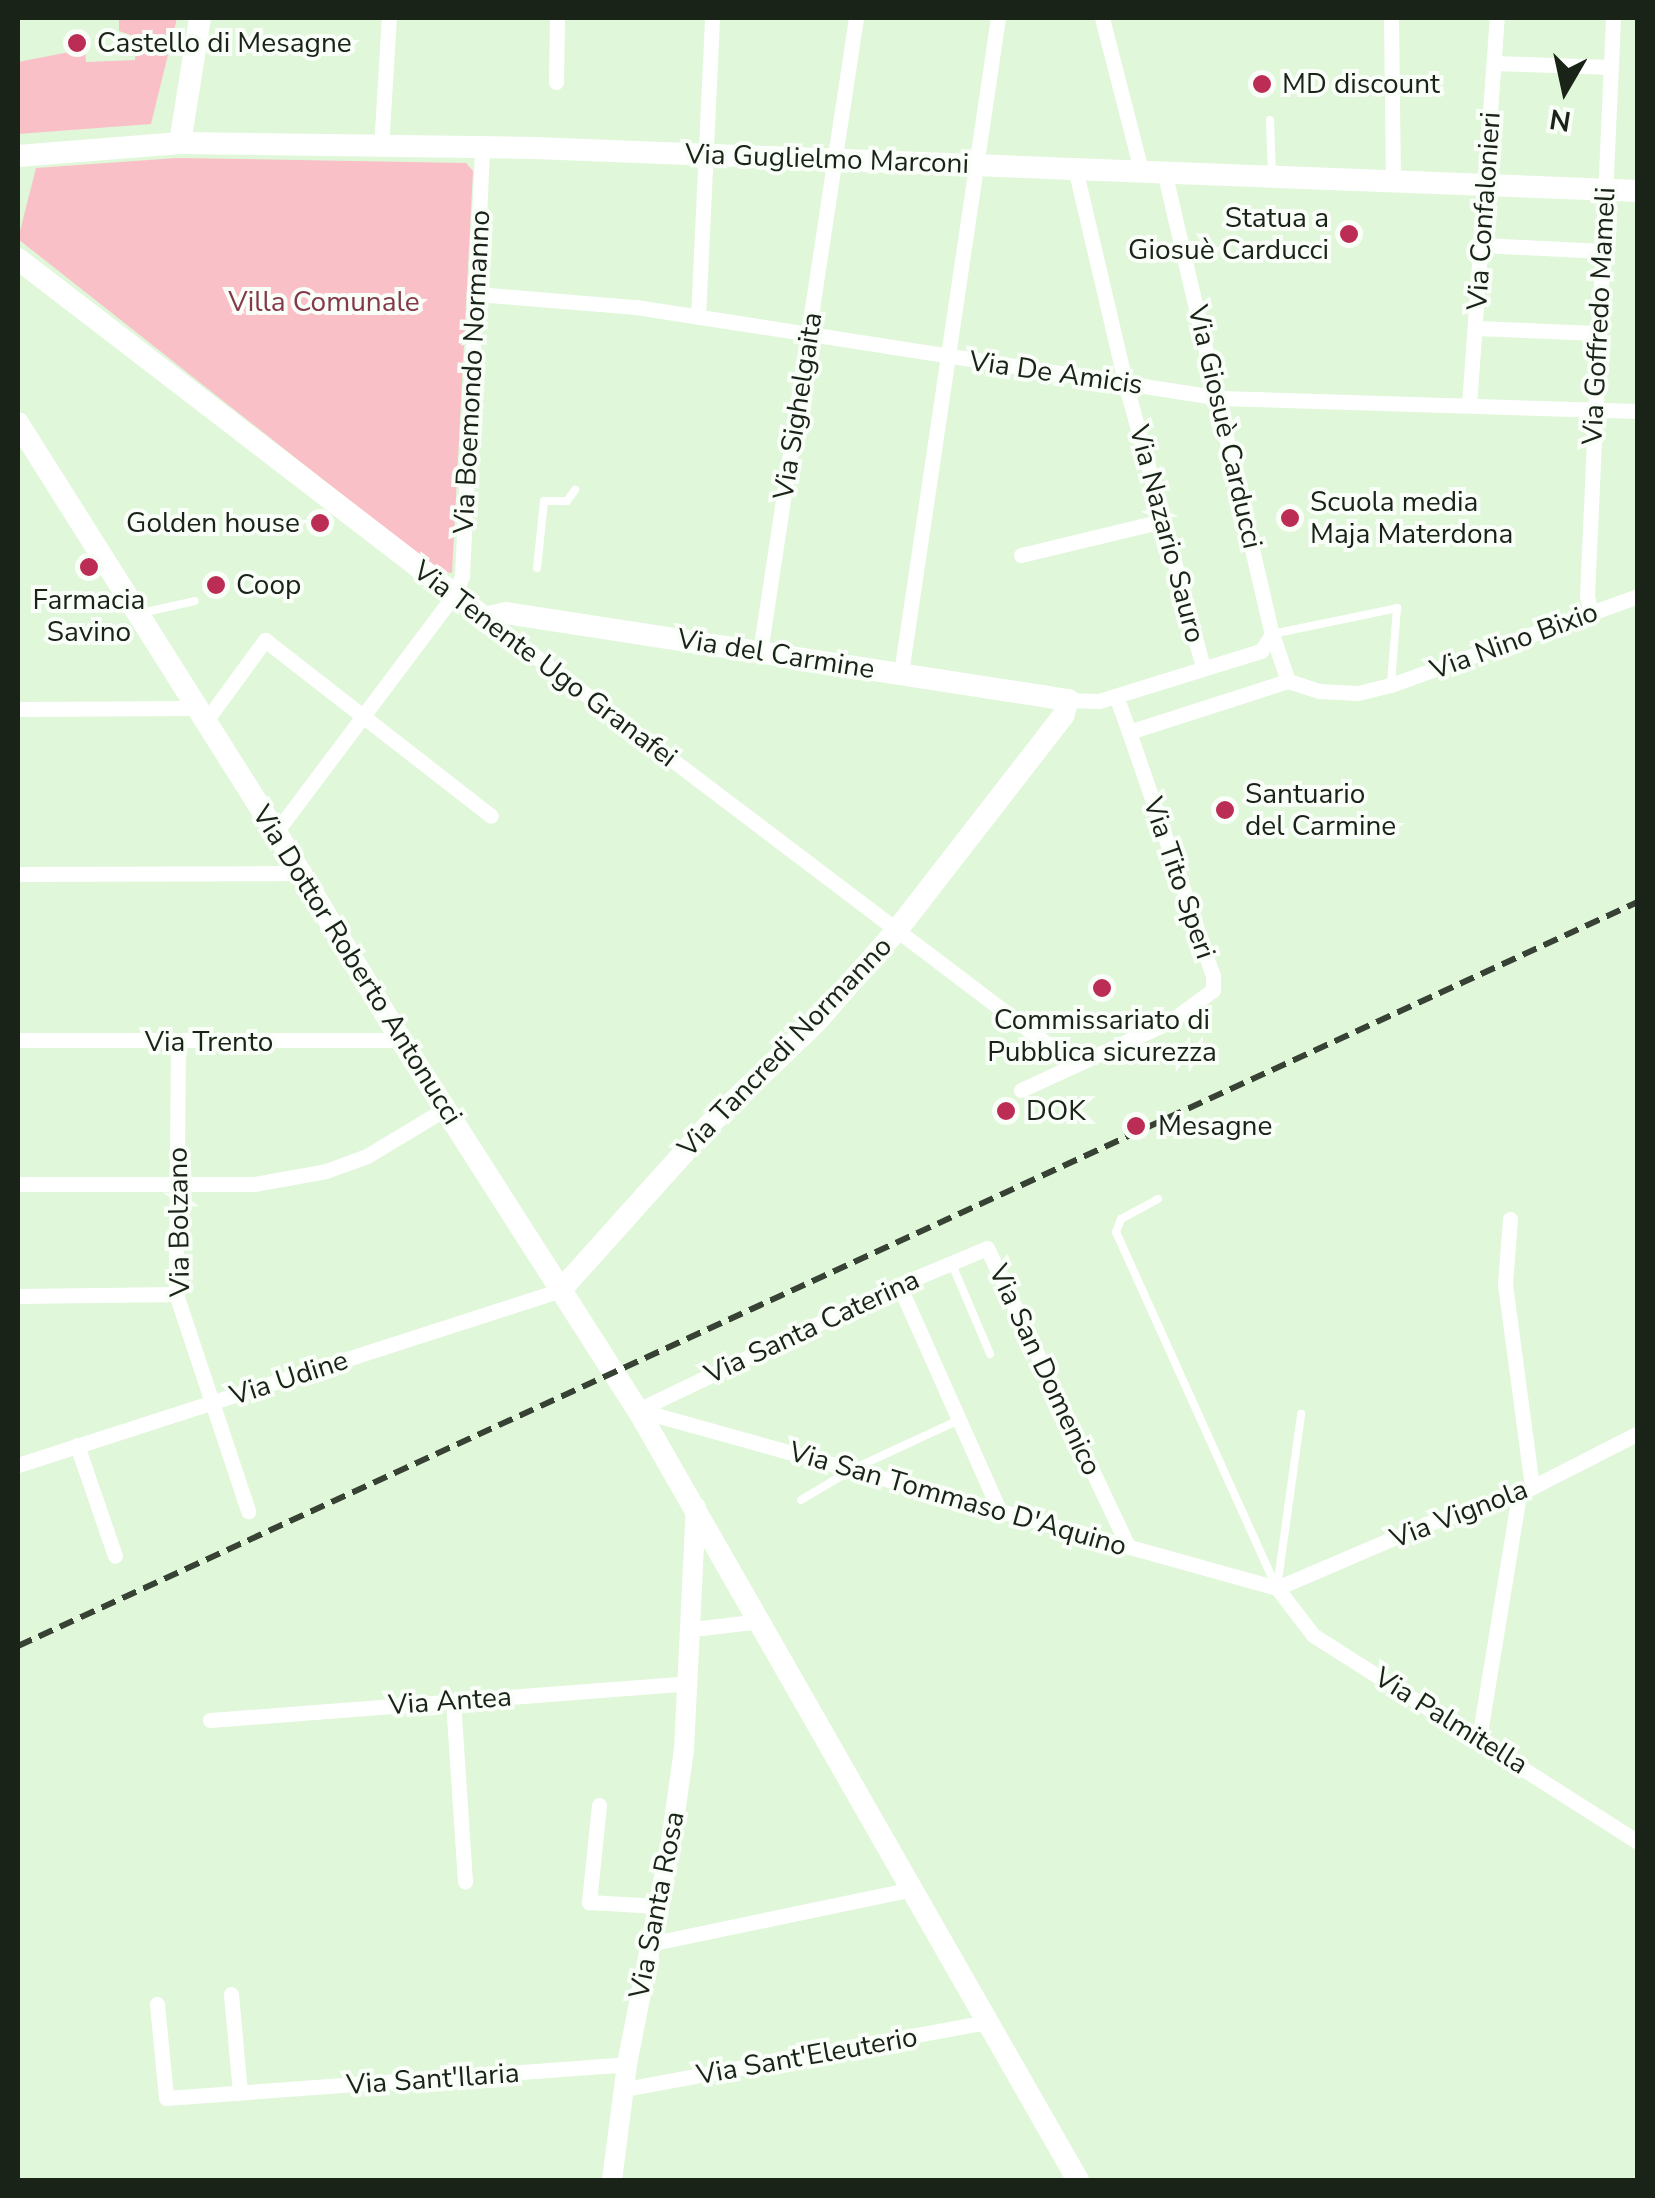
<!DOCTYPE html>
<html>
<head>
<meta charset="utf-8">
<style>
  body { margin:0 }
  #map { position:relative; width:1655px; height:2198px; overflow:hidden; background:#e0f7da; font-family:"Nunito Sans",sans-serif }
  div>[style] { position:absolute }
  .green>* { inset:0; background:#fac0c7 }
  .service>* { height:8px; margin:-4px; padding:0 4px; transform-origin:4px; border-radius:4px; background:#fff }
  .minor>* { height:15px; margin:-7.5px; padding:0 7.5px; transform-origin:7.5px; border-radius:7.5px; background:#fff }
  .tertiary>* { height:20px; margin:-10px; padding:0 10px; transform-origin:10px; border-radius:10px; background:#fff }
  .secondary>* { height:22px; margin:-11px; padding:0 11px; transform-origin:11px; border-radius:11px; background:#fff }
  .rail>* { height:6px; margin-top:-3px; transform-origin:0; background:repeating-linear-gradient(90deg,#374235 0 15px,transparent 0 23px) }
  .dots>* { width:28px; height:28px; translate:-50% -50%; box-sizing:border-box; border:5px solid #f9fef8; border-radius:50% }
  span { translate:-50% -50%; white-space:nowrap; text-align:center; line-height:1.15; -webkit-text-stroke:8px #f9fef8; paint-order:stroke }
  .poi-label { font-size:28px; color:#1a2318 }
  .left { translate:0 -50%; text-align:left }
  .right { translate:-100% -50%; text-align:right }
  .street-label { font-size:28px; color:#1a2318 }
  .park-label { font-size:28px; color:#843948 }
  .frame { position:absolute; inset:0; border:20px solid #1a2318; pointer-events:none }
  .north { position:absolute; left:1515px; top:40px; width:100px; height:100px; -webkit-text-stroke:8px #f9fef8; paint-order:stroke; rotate:189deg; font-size:28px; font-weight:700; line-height:40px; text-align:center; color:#1a2318 }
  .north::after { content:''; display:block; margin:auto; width:35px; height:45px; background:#1a2318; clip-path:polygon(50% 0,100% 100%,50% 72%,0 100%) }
</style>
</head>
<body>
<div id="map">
  <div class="green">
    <i style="clip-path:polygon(119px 18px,177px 18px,151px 124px,18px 134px,18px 62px,85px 49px,86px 62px,135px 60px,136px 37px,119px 31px)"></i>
    <i style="clip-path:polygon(177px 158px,466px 163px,473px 171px,452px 573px,439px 571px,18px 239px,36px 168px)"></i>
  </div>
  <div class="service">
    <i style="left:1270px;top:120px;width:55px;rotate:87.9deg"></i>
    <i style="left:537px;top:568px;width:67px;rotate:-84deg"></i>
    <i style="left:544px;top:501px;width:23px"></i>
    <i style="left:567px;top:501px;width:14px;rotate:-54deg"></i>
    <i style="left:141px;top:613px;width:55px;rotate:-12.5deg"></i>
    <i style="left:1272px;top:634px;width:128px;rotate:-11.7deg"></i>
    <i style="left:1397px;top:608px;width:77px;rotate:94.5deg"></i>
    <i style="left:1158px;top:1199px;width:42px;rotate:151.6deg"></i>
    <i style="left:1121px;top:1219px;width:14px;rotate:111deg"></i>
    <i style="left:1116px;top:1232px;width:386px;rotate:65.7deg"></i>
    <i style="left:951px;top:1262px;width:100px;rotate:67deg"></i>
    <i style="left:801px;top:1500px;width:61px;rotate:-30.8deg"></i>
    <i style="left:853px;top:1469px;width:117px;rotate:-24.8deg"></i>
    <i style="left:1277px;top:1588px;width:176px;rotate:-82.1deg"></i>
  </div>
  <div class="minor">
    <i style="left:1102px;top:18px;width:157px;rotate:75.6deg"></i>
    <i style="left:1391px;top:18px;width:162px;rotate:89.3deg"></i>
    <i style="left:1494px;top:63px;width:116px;rotate:2deg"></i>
    <i style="left:556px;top:82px;width:64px;rotate:-89.1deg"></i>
    <i style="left:381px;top:147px;width:129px;rotate:-86.5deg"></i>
    <i style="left:1075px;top:168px;width:220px;rotate:76.8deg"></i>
    <i style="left:1125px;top:382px;width:295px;rotate:74.7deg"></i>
    <i style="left:1164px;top:171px;width:475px;rotate:76.9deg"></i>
    <i style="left:1272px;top:634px;width:50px;rotate:71.2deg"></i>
    <i style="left:1482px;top:245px;width:120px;rotate:2.9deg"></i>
    <i style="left:477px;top:294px;width:160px;rotate:4.7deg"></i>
    <i style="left:636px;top:307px;width:592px;rotate:8.84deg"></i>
    <i style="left:1221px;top:398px;width:417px;rotate:1.8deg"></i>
    <i style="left:698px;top:317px;width:299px;rotate:-87.3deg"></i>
    <i style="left:1476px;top:328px;width:121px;rotate:2.4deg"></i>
    <i style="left:1469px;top:405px;width:388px;rotate:-85.9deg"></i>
    <i style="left:1021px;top:555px;width:146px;rotate:-13.5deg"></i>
    <i style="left:1591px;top:613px;width:17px;rotate:-103deg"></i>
    <i style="left:1587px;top:596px;width:579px;rotate:-87.42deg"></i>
    <i style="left:485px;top:618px;width:740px;rotate:37.15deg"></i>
    <i style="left:760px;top:652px;width:641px;rotate:-81.39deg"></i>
    <i style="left:901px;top:673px;width:662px;rotate:-81.58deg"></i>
    <i style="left:1116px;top:696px;width:38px;rotate:70deg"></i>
    <i style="left:1129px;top:732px;width:167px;rotate:-17.8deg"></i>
    <i style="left:1288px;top:681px;width:33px;rotate:18deg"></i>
    <i style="left:1319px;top:691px;width:39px;rotate:3deg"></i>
    <i style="left:1358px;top:693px;width:34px;rotate:-14deg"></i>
    <i style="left:1391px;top:685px;width:263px;rotate:-19.8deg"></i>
    <i style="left:1068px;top:700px;width:31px;rotate:2deg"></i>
    <i style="left:1099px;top:701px;width:170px;rotate:-17.2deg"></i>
    <i style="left:1261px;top:651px;width:20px;rotate:-57deg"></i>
    <i style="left:18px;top:709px;width:177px;rotate:-0.3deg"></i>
    <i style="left:205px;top:722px;width:102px;rotate:-53.8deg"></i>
    <i style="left:265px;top:640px;width:286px;rotate:37.9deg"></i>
    <i style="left:276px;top:832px;width:296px;rotate:-53.1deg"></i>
    <i style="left:454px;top:595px;width:21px;rotate:-67deg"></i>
    <i style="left:462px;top:576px;width:427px;rotate:-87.3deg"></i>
    <i style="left:18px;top:874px;width:281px;rotate:-0.2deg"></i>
    <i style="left:18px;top:1040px;width:383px"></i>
    <i style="left:178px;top:1043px;width:251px;rotate:90.5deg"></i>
    <i style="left:176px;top:1294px;width:229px;rotate:71.6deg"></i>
    <i style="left:1021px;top:1090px;width:163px;rotate:-24.7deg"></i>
    <i style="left:1169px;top:1022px;width:54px;rotate:-36deg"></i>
    <i style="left:1213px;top:990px;width:14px;rotate:-90deg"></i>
    <i style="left:1213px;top:976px;width:258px;rotate:-109deg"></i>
    <i style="left:18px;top:1184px;width:236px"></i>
    <i style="left:254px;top:1184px;width:73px;rotate:-10.2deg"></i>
    <i style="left:326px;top:1171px;width:44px;rotate:-20.1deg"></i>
    <i style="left:367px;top:1156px;width:91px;rotate:-31.1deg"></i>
    <i style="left:1510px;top:1219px;width:65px;rotate:94.4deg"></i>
    <i style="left:1505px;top:1284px;width:205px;rotate:82.4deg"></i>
    <i style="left:899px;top:1285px;width:246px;rotate:66deg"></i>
    <i style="left:18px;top:1296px;width:158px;rotate:-0.7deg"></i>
    <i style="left:638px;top:1410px;width:289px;rotate:-25.6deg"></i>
    <i style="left:899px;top:1285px;width:95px;rotate:-22.8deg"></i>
    <i style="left:987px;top:1248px;width:330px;rotate:64.7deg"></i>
    <i style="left:638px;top:1410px;width:663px;rotate:15.57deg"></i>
    <i style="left:77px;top:1445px;width:117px;rotate:71.1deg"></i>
    <i style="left:18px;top:1465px;width:571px;rotate:-17.86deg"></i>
    <i style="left:1277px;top:1588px;width:59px;rotate:52.5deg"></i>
    <i style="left:1313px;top:1635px;width:385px;rotate:32.5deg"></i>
    <i style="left:1277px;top:1588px;width:162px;rotate:-23.2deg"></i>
    <i style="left:1426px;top:1524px;width:98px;rotate:-17.9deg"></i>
    <i style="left:1519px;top:1494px;width:134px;rotate:-27.1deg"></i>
    <i style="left:693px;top:1629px;width:68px;rotate:-6.7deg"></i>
    <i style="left:453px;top:1701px;width:181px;rotate:86.2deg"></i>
    <i style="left:210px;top:1720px;width:480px;rotate:-4.4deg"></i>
    <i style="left:1479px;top:1739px;width:248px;rotate:-80.7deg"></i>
    <i style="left:599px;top:1805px;width:98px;rotate:95.9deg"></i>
    <i style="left:589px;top:1902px;width:68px;rotate:3.4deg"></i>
    <i style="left:649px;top:1944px;width:270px;rotate:-11.8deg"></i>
    <i style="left:231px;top:1994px;width:99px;rotate:84.8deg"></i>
    <i style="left:157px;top:2004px;width:94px;rotate:84.5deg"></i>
    <i style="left:166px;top:2098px;width:462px;rotate:-4.2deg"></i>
    <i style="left:625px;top:2089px;width:369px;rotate:-10.5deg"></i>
  </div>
  <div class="tertiary">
    <i style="left:612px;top:2180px;width:117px;rotate:-82.6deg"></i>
    <i style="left:627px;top:2064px;width:226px;rotate:-78.8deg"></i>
    <i style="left:671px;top:1842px;width:93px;rotate:-82deg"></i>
    <i style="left:684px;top:1750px;width:243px;rotate:-87.2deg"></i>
  </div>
  <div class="secondary">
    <i style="left:180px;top:143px;width:127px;rotate:-80.9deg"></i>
    <i style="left:18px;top:156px;width:163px;rotate:-4.6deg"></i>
    <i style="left:180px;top:143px;width:355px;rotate:0.8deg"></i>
    <i style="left:535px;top:148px;width:1104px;rotate:2.23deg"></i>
    <i style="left:18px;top:259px;width:589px;rotate:37.55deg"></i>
    <i style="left:485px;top:618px;width:22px;rotate:-13deg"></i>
    <i style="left:506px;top:613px;width:569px;rotate:8.8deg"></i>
    <i style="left:1068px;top:700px;width:17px;rotate:107deg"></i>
    <i style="left:1063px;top:716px;width:272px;rotate:127.8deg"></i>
    <i style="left:896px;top:931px;width:121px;rotate:131.3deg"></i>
    <i style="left:816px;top:1022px;width:150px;rotate:136.1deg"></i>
    <i style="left:708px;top:1126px;width:220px;rotate:131.9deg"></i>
    <i style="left:18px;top:423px;width:484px;rotate:57.8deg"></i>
    <i style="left:276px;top:832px;width:243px;rotate:59deg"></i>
    <i style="left:401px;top:1040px;width:439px;rotate:57.4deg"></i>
    <i style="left:638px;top:1410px;width:887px;rotate:60.26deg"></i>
  </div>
  <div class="rail">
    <i style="left:18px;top:1646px;width:1783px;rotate:-24.67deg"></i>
  </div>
  <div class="dots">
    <i style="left:77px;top:43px;background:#bc2d55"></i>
    <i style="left:1262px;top:84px;background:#bc2d55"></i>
    <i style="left:1349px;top:234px;background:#bc2d55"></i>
    <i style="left:1290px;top:518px;background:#bc2d55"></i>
    <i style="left:320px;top:523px;background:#bc2d55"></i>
    <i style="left:89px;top:567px;background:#bc2d55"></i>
    <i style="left:216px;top:585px;background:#bc2d55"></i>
    <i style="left:1225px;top:810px;background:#bc2d55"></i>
    <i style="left:1102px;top:988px;background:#bc2d55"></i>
    <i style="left:1006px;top:1111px;background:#bc2d55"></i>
    <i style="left:1136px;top:1126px;background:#bc2d55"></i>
  </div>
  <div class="poi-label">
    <span class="left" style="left:97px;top:43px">Castello di Mesagne</span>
    <span class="left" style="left:1282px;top:84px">MD discount</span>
    <span class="right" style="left:1329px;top:234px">Statua a<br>Giosuè Carducci</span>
    <span class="left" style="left:1310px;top:518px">Scuola media<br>Maja Materdona</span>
    <span class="right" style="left:300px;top:523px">Golden house</span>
    <span class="left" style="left:236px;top:585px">Coop</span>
    <span style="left:89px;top:616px">Farmacia<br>Savino</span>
    <span class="left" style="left:1245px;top:810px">Santuario<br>del Carmine</span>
    <span style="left:1102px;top:1036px">Commissariato di<br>Pubblica sicurezza</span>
    <span class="left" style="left:1026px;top:1111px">DOK</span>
    <span class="left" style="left:1158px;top:1126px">Mesagne</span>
  </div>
  <div class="street-label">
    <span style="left:827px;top:159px;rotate:2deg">Via Guglielmo Marconi</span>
    <span style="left:1484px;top:211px;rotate:-86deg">Via Confalonieri</span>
    <span style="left:1599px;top:316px;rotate:-87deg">Via Goffredo Mameli</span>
    <span style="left:472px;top:372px;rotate:-87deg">Via Boemondo Normanno</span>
    <span style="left:1056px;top:373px;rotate:8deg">Via De Amicis</span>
    <span style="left:798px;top:406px;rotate:-81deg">Via Sighelgaita</span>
    <span style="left:1225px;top:427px;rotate:77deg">Via Giosuè Carducci</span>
    <span style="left:1167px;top:534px;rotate:75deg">Via Nazario Sauro</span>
    <span style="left:1514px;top:641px;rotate:-20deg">Via Nino Bixio</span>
    <span style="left:776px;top:654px;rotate:9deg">Via del Carmine</span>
    <span style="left:545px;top:664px;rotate:37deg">Via Tenente Ugo Granafei</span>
    <span style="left:1179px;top:878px;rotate:71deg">Via Tito Speri</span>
    <span style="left:357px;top:965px;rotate:58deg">Via Dottor Roberto Antonucci</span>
    <span style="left:209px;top:1042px">Via Trento</span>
    <span style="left:785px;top:1047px;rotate:-46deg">Via Tancredi Normanno</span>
    <span style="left:179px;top:1222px;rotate:-91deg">Via Bolzano</span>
    <span style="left:812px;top:1327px;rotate:-25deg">Via Santa Caterina</span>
    <span style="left:1045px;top:1370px;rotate:65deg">Via San Domenico</span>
    <span style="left:289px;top:1378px;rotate:-18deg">Via Udine</span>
    <span style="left:958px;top:1499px;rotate:16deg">Via San Tommaso D'Aquino</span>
    <span style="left:1459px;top:1514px;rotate:-21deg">Via Vignola</span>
    <span style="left:450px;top:1701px;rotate:-4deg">Via Antea</span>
    <span style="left:1451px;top:1721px;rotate:32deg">Via Palmitella</span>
    <span style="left:657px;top:1905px;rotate:-79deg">Via Santa Rosa</span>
    <span style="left:807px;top:2056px;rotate:-10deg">Via Sant'Eleuterio</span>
    <span style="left:433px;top:2079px;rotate:-4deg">Via Sant'Ilaria</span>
  </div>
  <div class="park-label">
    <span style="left:324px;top:302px">Villa Comunale</span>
  </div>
  <div class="frame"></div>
  <div class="north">N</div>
</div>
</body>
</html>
